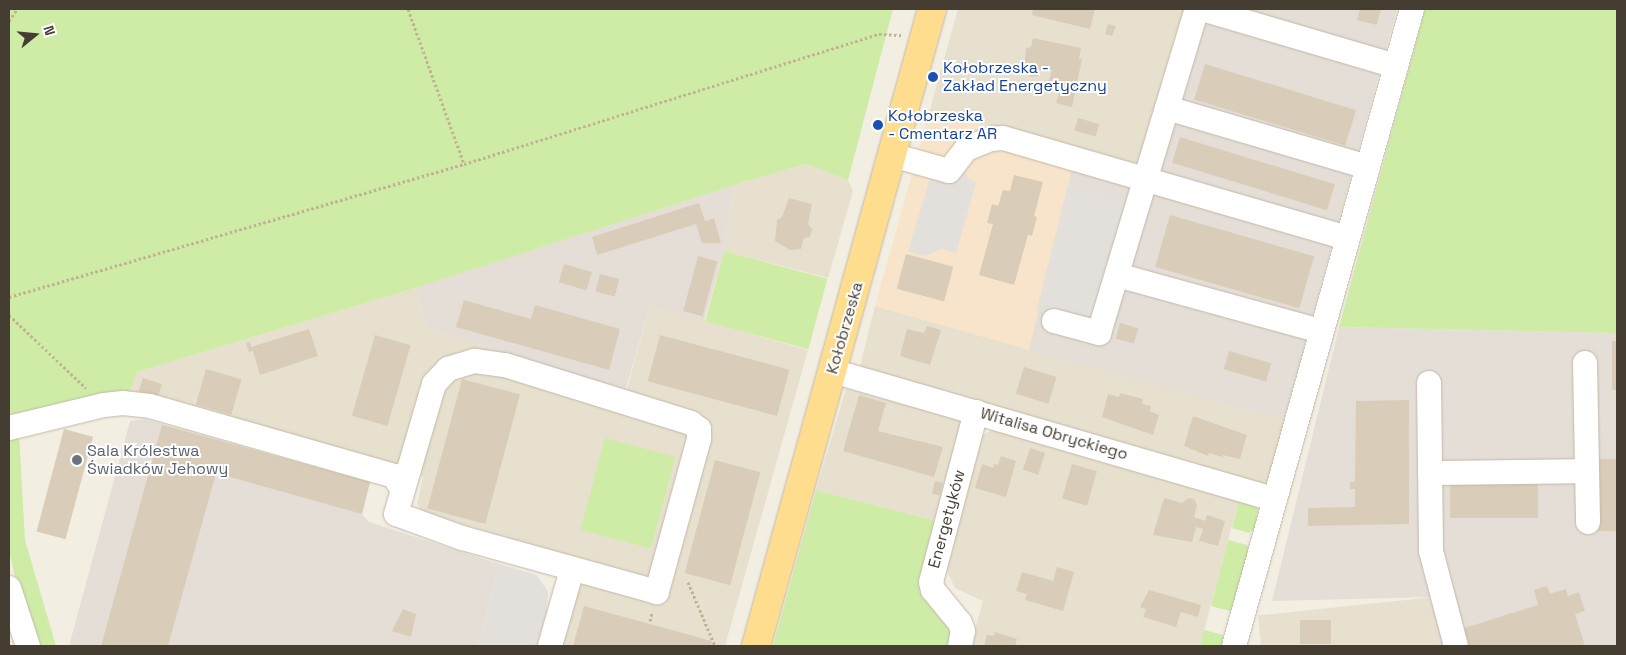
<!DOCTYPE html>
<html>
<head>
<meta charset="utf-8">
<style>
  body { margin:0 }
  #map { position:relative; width:1626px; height:655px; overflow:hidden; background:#f3eee2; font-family:"Space Grotesk",sans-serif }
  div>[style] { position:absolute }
  .residential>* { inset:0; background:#e8e0cf; transform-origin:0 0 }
  .commercial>* { inset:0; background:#f8e4ca }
  .industrial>* { inset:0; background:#e5ded7 }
  .green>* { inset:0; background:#ceeca6; transform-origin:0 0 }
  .parking>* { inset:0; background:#e3e0db; transform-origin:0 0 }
  .building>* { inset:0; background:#d9ccb9; transform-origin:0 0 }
  .path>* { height:3px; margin-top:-1.5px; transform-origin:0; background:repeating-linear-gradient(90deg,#c3b193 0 2.5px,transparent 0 5px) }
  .roads { filter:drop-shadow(0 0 1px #c2b8a7) drop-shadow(0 0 1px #c2b8a7) }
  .minor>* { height:24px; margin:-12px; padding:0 12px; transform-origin:12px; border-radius:12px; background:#fff }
  .major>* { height:28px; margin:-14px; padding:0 14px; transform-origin:14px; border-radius:14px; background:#ffdd8f }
  .dots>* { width:14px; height:14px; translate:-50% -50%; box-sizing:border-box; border:2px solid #fff; border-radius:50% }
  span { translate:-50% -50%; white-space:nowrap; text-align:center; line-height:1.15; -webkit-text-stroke:4px #fff; paint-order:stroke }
  .transit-label { font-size:16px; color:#164399 }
  .left { translate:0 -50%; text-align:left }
  .street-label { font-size:16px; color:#453d32 }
  .worship-label { font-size:16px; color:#5b616d }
  .frame { position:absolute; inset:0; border:10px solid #453d32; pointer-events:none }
  .north { position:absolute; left:10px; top:10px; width:50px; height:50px; -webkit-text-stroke:4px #fff; paint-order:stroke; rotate:73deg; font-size:14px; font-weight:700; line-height:20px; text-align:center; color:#453d32 }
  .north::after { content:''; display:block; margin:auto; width:18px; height:22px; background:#453d32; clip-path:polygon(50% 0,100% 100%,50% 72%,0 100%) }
</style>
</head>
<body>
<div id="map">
  <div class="residential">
    <i style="clip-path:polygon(958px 9px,1191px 9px,1145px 168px,1027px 133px,929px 113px)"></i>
    <i style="clip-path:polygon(806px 164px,848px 180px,853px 191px,828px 278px,724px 251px,734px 185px)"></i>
    <i style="clip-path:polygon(415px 288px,427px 328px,626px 392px,650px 305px,808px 350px,725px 646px,562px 646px,586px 562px,422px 512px,417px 504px,423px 477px,129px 394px,137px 372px)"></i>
    <i style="clip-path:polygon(875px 306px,1284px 420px,1271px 483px,1257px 485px,859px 370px)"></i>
    <i style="clip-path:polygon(846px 389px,961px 418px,964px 430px,940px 522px,816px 490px)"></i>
    <i style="clip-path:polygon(997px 429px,1239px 499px,1200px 646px,970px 646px,983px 601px,955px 588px,946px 569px,983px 434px)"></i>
    <i style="left:1434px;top:597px;width:49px;height:177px;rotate:84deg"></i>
  </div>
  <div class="commercial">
    <i style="clip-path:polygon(929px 113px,1027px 133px,1072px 169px,1029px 350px,875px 306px)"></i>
  </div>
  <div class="industrial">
    <i style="clip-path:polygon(1191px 9px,1397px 9px,1284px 420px,1029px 350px,1072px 169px,1145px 168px)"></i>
    <i style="clip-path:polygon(734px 185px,724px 251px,704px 321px,650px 305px,625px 392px,427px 328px,415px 288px)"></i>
    <i style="clip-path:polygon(1339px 327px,1617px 333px,1617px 646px,1439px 646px,1434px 597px,1272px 601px)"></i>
    <i style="clip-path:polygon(145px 419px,370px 482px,362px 514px,369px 522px,499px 564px,478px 646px,69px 646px,130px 421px)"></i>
  </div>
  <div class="green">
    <i style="clip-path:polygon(9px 9px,893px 9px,848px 180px,806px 164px,744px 182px,415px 288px,137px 372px,129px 394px,15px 416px,9px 413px)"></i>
    <i style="clip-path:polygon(1425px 9px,1617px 9px,1617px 333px,1339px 327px)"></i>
    <i style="left:724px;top:251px;width:107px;height:73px;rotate:15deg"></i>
    <i style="clip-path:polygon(19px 433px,25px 540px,56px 646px,38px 646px,17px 585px,9px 551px,9px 437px)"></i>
    <i style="left:605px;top:438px;width:73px;height:95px;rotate:15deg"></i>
    <i style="clip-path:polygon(816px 490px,940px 522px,924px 579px,951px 622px,951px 646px,773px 646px)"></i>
    <i style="clip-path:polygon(1239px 499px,1255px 503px,1258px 508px,1255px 528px,1249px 533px,1232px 528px)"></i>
    <i style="clip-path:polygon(1228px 540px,1247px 545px,1249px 551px,1233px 611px,1230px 611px,1211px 606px)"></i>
    <i style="clip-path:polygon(1204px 630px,1223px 635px,1224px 646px,1200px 646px)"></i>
  </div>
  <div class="parking">
    <i style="clip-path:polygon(966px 172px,968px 178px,976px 183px,956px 253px,941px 249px,925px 256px,908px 251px,930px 178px)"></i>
    <i style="left:1068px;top:185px;width:62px;height:130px;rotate:14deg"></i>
    <i style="clip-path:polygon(499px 564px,537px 575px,548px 592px,547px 610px,537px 646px,478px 646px)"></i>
  </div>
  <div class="building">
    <i style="clip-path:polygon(1033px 9px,1095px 9px,1090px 29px,1032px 15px)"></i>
    <i style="clip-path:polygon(1360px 9px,1381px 9px,1377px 25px,1357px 20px)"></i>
    <i style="clip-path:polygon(1108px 24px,1116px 26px,1112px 36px,1105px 34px)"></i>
    <i style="clip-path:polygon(1033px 38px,1081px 48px,1079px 59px,1082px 59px,1072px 107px,1056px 103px,1060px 90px,1051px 89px,1048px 83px,1052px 70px,1041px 68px,1038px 76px,1031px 77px,1024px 71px,1026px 48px,1031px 47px)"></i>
    <i style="left:1205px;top:64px;width:158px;height:37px;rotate:17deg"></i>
    <i style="left:1078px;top:118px;width:22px;height:13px;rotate:16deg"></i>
    <i style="left:1180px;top:137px;width:162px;height:27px;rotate:17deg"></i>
    <i style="clip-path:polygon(1014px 175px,1043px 182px,1034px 216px,1037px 217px,1032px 236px,1028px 235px,1014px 285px,979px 275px,993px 224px,987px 223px,992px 204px,998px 206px,1003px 190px,1010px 191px)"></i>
    <i style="clip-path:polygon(789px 198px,812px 204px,808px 224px,812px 229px,810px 237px,804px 238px,801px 249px,790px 250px,775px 241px,777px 220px,782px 217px)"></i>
    <i style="clip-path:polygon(699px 203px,705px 221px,714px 218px,721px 243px,702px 243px,696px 224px,597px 255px,592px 237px)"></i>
    <i style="left:1170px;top:215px;width:150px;height:54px;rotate:16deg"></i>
    <i style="left:906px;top:254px;width:49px;height:36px;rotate:15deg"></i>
    <i style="left:698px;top:256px;width:20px;height:57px;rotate:15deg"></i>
    <i style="left:564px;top:264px;width:29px;height:19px;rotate:16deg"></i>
    <i style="left:600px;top:274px;width:20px;height:18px;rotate:15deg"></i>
    <i style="clip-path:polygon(464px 300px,531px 319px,535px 305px,620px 329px,609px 370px,456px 327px)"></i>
    <i style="left:1120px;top:323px;width:19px;height:16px;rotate:16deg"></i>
    <i style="clip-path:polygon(927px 326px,941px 330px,930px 365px,900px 356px,907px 329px,924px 333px)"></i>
    <i style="clip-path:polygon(309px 329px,318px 356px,260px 375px,253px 351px,249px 352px,246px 343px,250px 342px,251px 347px)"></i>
    <i style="left:375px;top:335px;width:37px;height:84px;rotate:16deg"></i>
    <i style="left:660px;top:335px;width:134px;height:48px;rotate:15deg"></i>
    <i style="left:1612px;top:341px;width:5px;height:49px"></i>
    <i style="left:1229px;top:351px;width:44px;height:19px;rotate:16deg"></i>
    <i style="left:1024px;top:367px;width:34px;height:28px;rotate:17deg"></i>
    <i style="left:206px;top:369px;width:37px;height:37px;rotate:16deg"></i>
    <i style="left:143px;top:378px;width:20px;height:14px;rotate:18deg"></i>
    <i style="left:462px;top:379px;width:60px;height:134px;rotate:15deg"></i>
    <i style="clip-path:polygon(1120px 393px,1143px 399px,1142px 404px,1151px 406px,1150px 411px,1159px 415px,1153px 435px,1102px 417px,1108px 394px,1119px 397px)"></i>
    <i style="clip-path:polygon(859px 395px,886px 403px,878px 431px,943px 447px,934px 477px,843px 451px)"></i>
    <i style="clip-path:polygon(1409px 400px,1409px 524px,1308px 526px,1308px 508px,1355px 507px,1355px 489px,1350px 489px,1350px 482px,1355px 482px,1356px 401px)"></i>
    <i style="clip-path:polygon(1193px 416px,1247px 435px,1240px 459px,1223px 455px,1223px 457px,1209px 453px,1208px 456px,1184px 446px)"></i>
    <i style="clip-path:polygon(162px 425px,370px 482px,362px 514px,216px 473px,168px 646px,101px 646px)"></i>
    <i style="left:64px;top:429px;width:30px;height:106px;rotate:15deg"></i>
    <i style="left:1030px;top:448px;width:16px;height:23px;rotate:18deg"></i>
    <i style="clip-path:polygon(1001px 456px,1016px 461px,1006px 497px,975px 488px,982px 464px,993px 468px,994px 464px,998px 465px)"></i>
    <i style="left:1617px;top:459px;width:72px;height:21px;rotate:90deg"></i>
    <i style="left:715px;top:460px;width:47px;height:117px;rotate:15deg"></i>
    <i style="left:1072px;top:464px;width:26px;height:36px;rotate:16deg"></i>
    <i style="left:935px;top:481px;width:8px;height:13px;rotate:14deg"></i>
    <i style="left:1538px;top:482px;width:36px;height:88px;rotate:90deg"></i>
    <i style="clip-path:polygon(1164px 498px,1182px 503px,1188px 498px,1194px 499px,1197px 505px,1194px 517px,1205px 521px,1207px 515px,1225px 521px,1218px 546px,1199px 541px,1203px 529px,1196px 527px,1192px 542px,1153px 535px)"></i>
    <i style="clip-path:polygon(1057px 567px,1074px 572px,1063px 611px,1025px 600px,1027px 594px,1016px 591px,1022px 572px,1053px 581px)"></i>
    <i style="clip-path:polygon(1547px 586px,1550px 594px,1566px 589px,1568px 596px,1579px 592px,1585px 611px,1575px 614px,1585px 646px,1467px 646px,1461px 629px,1538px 605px,1534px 590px)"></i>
    <i style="clip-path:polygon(1149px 590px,1201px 605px,1198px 617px,1181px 612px,1176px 627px,1143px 617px,1146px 609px,1140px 607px)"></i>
    <i style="clip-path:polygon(584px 606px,712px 641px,711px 646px,573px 646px)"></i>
    <i style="clip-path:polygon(403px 609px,416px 614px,411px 637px,392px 631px)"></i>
    <i style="left:1300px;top:620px;width:31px;height:24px"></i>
    <i style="clip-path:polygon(995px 632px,1017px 639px,1015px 646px,984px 646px,987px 635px,994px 636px)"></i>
  </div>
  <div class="path">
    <i style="left:408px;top:9px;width:165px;rotate:70.1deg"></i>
    <i style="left:9px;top:21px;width:14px;rotate:-56deg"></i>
    <i style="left:9px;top:297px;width:474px;rotate:-16.3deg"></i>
    <i style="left:464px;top:164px;width:435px;rotate:-17.4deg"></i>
    <i style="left:879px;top:34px;width:22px;rotate:3deg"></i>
    <i style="left:9px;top:315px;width:106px;rotate:43.5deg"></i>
    <i style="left:688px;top:582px;width:69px;rotate:67.1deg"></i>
    <i style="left:650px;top:621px;width:9px;rotate:-77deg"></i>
  </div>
  <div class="roads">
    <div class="minor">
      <i style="left:1202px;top:9px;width:202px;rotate:16.4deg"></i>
      <i style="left:1167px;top:108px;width:209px;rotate:16.4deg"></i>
      <i style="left:892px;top:155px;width:59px;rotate:15.7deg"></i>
      <i style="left:949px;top:171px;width:28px;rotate:-52deg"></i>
      <i style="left:966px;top:149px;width:27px;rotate:-22deg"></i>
      <i style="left:991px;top:139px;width:12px;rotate:-5deg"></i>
      <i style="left:1003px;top:138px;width:358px;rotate:16.2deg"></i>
      <i style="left:1117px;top:275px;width:212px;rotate:15.4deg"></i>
      <i style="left:1054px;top:321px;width:47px;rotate:14.9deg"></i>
      <i style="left:1099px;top:333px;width:338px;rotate:-73.2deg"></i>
      <i style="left:475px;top:361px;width:30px;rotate:8deg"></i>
      <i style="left:505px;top:365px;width:195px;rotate:17.3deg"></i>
      <i style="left:691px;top:423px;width:10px;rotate:37deg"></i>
      <i style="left:699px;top:429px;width:10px;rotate:90deg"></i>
      <i style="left:699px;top:439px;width:159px;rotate:105.4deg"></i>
      <i style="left:657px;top:592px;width:202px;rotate:-164.5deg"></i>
      <i style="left:462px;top:538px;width:70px;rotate:-160deg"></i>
      <i style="left:396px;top:514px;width:135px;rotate:-73.7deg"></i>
      <i style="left:434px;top:384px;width:21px;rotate:-47deg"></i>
      <i style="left:448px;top:369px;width:28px;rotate:-17deg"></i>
      <i style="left:1585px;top:363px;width:159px;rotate:88.9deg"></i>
      <i style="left:833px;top:371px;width:459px;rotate:16.2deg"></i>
      <i style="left:1429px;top:383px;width:168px;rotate:89.3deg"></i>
      <i style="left:1431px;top:551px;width:98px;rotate:75.3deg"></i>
      <i style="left:9px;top:428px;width:98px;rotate:-13.6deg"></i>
      <i style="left:104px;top:405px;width:19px;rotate:-6deg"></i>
      <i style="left:123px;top:403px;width:27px;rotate:6deg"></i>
      <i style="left:150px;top:406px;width:236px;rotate:16deg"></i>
      <i style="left:377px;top:471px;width:18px;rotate:16deg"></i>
      <i style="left:394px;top:476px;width:13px;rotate:58deg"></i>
      <i style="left:1430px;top:473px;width:156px;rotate:-0.7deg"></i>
      <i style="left:9px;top:588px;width:61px;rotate:71.9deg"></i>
      <i style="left:550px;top:646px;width:79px;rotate:-73.9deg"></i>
      <i style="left:960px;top:646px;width:15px;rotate:-79deg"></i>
      <i style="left:963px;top:631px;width:9px;rotate:-111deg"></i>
      <i style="left:960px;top:623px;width:43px;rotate:-129.3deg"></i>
      <i style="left:933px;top:590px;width:8px;rotate:-104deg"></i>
      <i style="left:931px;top:582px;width:176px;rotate:-75.2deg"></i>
      <i style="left:1234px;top:646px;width:661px;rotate:-74.39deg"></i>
    </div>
    <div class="major">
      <i style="left:756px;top:646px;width:661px;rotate:-74.55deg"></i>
    </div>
  </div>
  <div class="dots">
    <i style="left:933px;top:77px;background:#1a4fb4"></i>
    <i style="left:878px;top:125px;background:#1a4fb4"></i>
    <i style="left:77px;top:460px;background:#6b7280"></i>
  </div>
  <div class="transit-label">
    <span class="left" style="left:943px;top:77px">Kołobrzeska -<br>Zakład Energetyczny</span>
    <span class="left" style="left:888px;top:125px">Kołobrzeska<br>- Cmentarz AR</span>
  </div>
  <div class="street-label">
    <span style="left:845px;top:328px;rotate:-74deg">Kołobrzeska</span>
    <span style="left:1054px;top:434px;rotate:16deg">Witalisa Obryckiego</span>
    <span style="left:947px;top:519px;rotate:-75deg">Energetyków</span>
  </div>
  <div class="worship-label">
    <span class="left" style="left:87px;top:460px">Sala Królestwa<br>Świadków Jehowy</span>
  </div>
  <div class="frame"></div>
  <div class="north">N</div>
</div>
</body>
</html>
